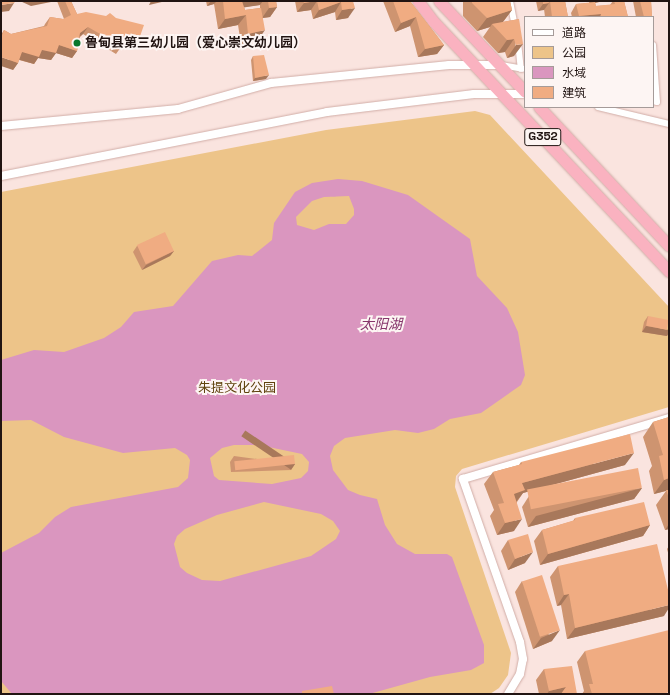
<!DOCTYPE html>
<html>
<head>
<meta charset="utf-8">
<style>
  body { margin:0 }
  #map { position:relative; width:670px; height:695px; overflow:hidden; background:#fae4df; font-family:"Space Grotesk","Noto Sans SC",sans-serif }
  div>[style] { position:absolute }
  .green>* { inset:0; background:#edc489 }
  .water>* { inset:0; background:#da96bf }
  .roads { filter:drop-shadow(0 0 1px #d1ada7) drop-shadow(0 0 1px #d1ada7) }
  .street>* { height:6px; margin:-3px; padding:0 3px; transform-origin:3px; border-radius:3px; background:#fff }
  .secondary>* { height:8px; margin:-4px; padding:0 4px; transform-origin:4px; border-radius:4px; background:#fff }
  .highway>* { height:11px; margin:-5.5px; padding:0 5.5px; transform-origin:5.5px; border-radius:5.5px; background:#fab2c0 }
  .wall>* { inset:0; background:#ce9470 }
  .shaded-wall>* { inset:0; background:#a8785b; transform-origin:0 0 }
  .building>* { inset:0; background:#f0ac82; transform-origin:0 0 }
  .dots>* { width:11px; height:11px; translate:-50% -50%; box-sizing:border-box; border:2px solid #fdf5f3; border-radius:50% }
  span { translate:-50% -50%; white-space:nowrap; text-align:center; line-height:1.15; -webkit-text-stroke:4px #fdf5f3; paint-order:stroke }
  .shield-label span { padding:1px 3px; background:#fdf5f3; border:1px solid; border-radius:3px; -webkit-text-stroke-width:0 }
  .shield-label { font-size:12px; color:#211412; font-weight:700 }
  .poi-label { font-size:13px; color:#211412; font-weight:700 }
  .left { translate:0 -50%; text-align:left }
  .park-label { font-size:13px; color:#5f420d }
  .water-label { font-size:14px; color:#86356b; font-style:italic }
  .frame { position:absolute; inset:0; border:2px solid #211412; pointer-events:none }
  .legend { position:absolute; left:524px; top:16px; width:130px; height:92px; box-sizing:border-box; background:#fdf5f3; border:1px solid #a59b99; margin:0; padding:5px 7px; list-style:none; font-size:12px; color:#211412 }
  .legend li { display:flex; align-items:center; gap:8px; height:20px }
  .legend b { width:20px; border:1px solid #a59b99 }
</style>
</head>
<body>
<div id="map">
  <div class="green">
    <i style="clip-path:polygon(475px 111px,490px 115px,669px 307px,669px 407px,462px 469px,456px 476px,455px 487px,511px 653px,508px 675px,499px 688px,490px 694px,1px 694px,1px 192px,326px 130px)"></i>
  </div>
  <div class="water">
    <i style="clip-path:polygon(evenodd,338px 179px,362px 181px,408px 195px,470px 239px,477px 276px,507px 308px,518px 332px,525px 375px,521px 385px,481px 413px,450px 419px,434px 429px,418px 433px,395px 430px,345px 438px,334px 446px,330px 456px,333px 470px,348px 490px,360px 495px,377px 499px,385px 525px,397px 544px,415px 554px,447px 554px,452px 557px,484px 645px,484px 663px,471px 670px,430px 677px,369px 694px,12px 694px,1px 681px,1px 553px,39px 533px,55px 517px,71px 507px,178px 487px,188px 478px,190px 460px,187px 455px,175px 448px,123px 453px,64px 437px,31px 420px,1px 421px,1px 360px,34px 350px,64px 352px,104px 338px,121px 327px,134px 312px,173px 306px,212px 261px,238px 255px,252px 256px,272px 240px,274px 223px,295px 192px,312px 183px,338px 179px,349px 196px,354px 209px,354px 215px,346px 224px,329px 224px,314px 230px,297px 225px,296px 217px,312px 201px,324px 197px,349px 196px,338px 179px,234px 445px,259px 445px,302px 454px,309px 462px,308px 471px,301px 478px,272px 484px,219px 480px,214px 476px,210px 458px,222px 448px,234px 445px,338px 179px,264px 502px,321px 514px,333px 521px,340px 531px,336px 539px,311px 556px,220px 581px,202px 580px,187px 573px,180px 567px,174px 544px,177px 536px,185px 529px,217px 515px,264px 502px)"></i>
  </div>
  <div class="roads">
    <div class="street">
      <i style="left:510px;top:1px;width:26px;rotate:79deg"></i>
      <i style="left:518px;top:42px;width:27px;rotate:84deg"></i>
      <i style="left:653px;top:45px;width:57px;rotate:86deg"></i>
      <i style="left:657px;top:102px;width:4px;rotate:-166deg"></i>
      <i style="left:501px;top:65px;width:22px;rotate:10deg"></i>
      <i style="left:598px;top:107px;width:73px;rotate:13.5deg"></i>
    </div>
    <div class="secondary">
      <i style="left:1px;top:126px;width:178px;rotate:-5.5deg"></i>
      <i style="left:178px;top:109px;width:97px;rotate:-15.6deg"></i>
      <i style="left:271px;top:83px;width:179px;rotate:-5.8deg"></i>
      <i style="left:449px;top:65px;width:51px"></i>
      <i style="left:1px;top:176px;width:332px;rotate:-11.1deg"></i>
      <i style="left:327px;top:112px;width:148px;rotate:-7deg"></i>
      <i style="left:474px;top:94px;width:51px"></i>
      <i style="left:508px;top:694px;width:23px;rotate:-59deg"></i>
      <i style="left:520px;top:674px;width:15px;rotate:-79deg"></i>
      <i style="left:523px;top:659px;width:17px;rotate:-100deg"></i>
      <i style="left:520px;top:642px;width:173px;rotate:-109.3deg"></i>
      <i style="left:463px;top:479px;width:215px;rotate:-16.5deg"></i>
    </div>
    <div class="highway">
      <i style="left:418px;top:1px;width:25px;rotate:53deg"></i>
      <i style="left:433px;top:21px;width:344px;rotate:46.7deg"></i>
      <i style="left:439px;top:1px;width:125px;rotate:46.6deg"></i>
      <i style="left:539px;top:107px;width:190px;rotate:46.9deg"></i>
    </div>
  </div>
  <div class="wall">
    <i style="clip-path:polygon(57px 1px,71px 1px,77px 14px,138px 42px,132px 50px,121px 47px,116px 54px,83px 34px,80px 37px,77px 51px,72px 58px,56px 53px,51px 60px,38px 58px,34px 64px,19px 60px,18px 63px,13px 70px,1px 35px,4px 30px,11px 34px,44px 26px,45px 24px,50px 17px,63px 19px,64px 19px)"></i>
    <i style="clip-path:polygon(evenodd,206px 1px,276px 1px,277px 7px,270px 17px,263px 18px,258px 40px,241px 44px,238px 25px,218px 29px,214px 4px,207px 6px,206px 1px,260px 5px,260px 8px,245px 10px,244px 7px,260px 5px)"></i>
    <i style="clip-path:polygon(295px 1px,353px 1px,348px 18px,336px 20px,335px 12px,313px 19px,311px 10px,297px 12px)"></i>
    <i style="clip-path:polygon(383px 1px,410px 1px,444px 45px,437px 54px,418px 57px,410px 26px,395px 32px)"></i>
    <i style="clip-path:polygon(463px 1px,510px 1px,512px 10px,503px 22px,519px 19px,514px 56px,507px 58px,505px 52px,498px 53px,483px 37px,490px 27px,477px 31px,463px 16px)"></i>
    <i style="clip-path:polygon(536px 1px,565px 1px,568px 17px,545px 17px,544px 9px,538px 11px)"></i>
    <i style="clip-path:polygon(589px 1px,600px 1px,599px 2px,595px 3px,596px 6px,610px 5px,613px 1px,624px 1px,628px 17px,572px 17px,571px 13px,576px 4px,589px 3px)"></i>
    <i style="clip-path:polygon(633px 1px,651px 1px,652px 17px,636px 17px)"></i>
    <i style="clip-path:polygon(253px 56px,266px 79px,253px 81px,251px 60px)"></i>
    <i style="clip-path:polygon(137px 246px,174px 251px,170px 256px,142px 270px,133px 252px)"></i>
    <i style="clip-path:polygon(648px 316px,667px 336px,642px 332px,644px 322px)"></i>
    <i style="clip-path:polygon(669px 417px,669px 529px,665px 530px,656px 505px,666px 491px,654px 494px,649px 471px,652px 466px,643px 437px,653px 422px)"></i>
    <i style="clip-path:polygon(234px 456px,295px 464px,291px 470px,231px 472px,230px 462px)"></i>
    <i style="clip-path:polygon(521px 462px,625px 465px,523px 493px,517px 502px,514px 531px,497px 535px,490px 516px,494px 510px,484px 484px,493px 472px,519px 465px)"></i>
    <i style="clip-path:polygon(642px 488px,634px 499px,528px 527px,522px 507px,529px 496px)"></i>
    <i style="clip-path:polygon(575px 518px,650px 525px,643px 536px,540px 565px,534px 541px,542px 530px,573px 521px)"></i>
    <i style="clip-path:polygon(508px 540px,525px 563px,508px 570px,501px 551px)"></i>
    <i style="clip-path:polygon(669px 546px,669px 556px,667px 549px)"></i>
    <i style="clip-path:polygon(558px 566px,664px 616px,567px 639px,561px 605px,557px 606px,550px 577px)"></i>
    <i style="clip-path:polygon(522px 581px,552px 641px,533px 649px,515px 592px)"></i>
    <i style="clip-path:polygon(585px 651px,669px 694px,582px 694px,584px 691px,577px 662px)"></i>
    <i style="clip-path:polygon(544px 669px,577px 694px,539px 694px,536px 680px)"></i>
  </div>
  <div class="shaded-wall">
    <i style="clip-path:polygon(20px 1px,56px 1px,31px 6px)"></i>
    <i style="clip-path:polygon(151px 1px,166px 1px,149px 5px)"></i>
    <i style="clip-path:polygon(211px 1px,217px 1px,214px 4px,207px 6px)"></i>
    <i style="clip-path:polygon(239px 1px,263px 1px,260px 5px,234px 9px)"></i>
    <i style="clip-path:polygon(317px 1px,311px 10px,297px 12px,304px 3px)"></i>
    <i style="clip-path:polygon(591px 1px,600px 1px,599px 2px,589px 4px)"></i>
    <i style="clip-path:polygon(341px 2px,335px 12px,313px 19px,319px 10px)"></i>
    <i style="clip-path:polygon(14px 3px,9px 11px,1px 12px,1px 5px)"></i>
    <i style="clip-path:polygon(549px 3px,544px 10px,538px 11px,543px 4px)"></i>
    <i style="clip-path:polygon(277px 7px,270px 17px,262px 18px,269px 8px)"></i>
    <i style="clip-path:polygon(355px 8px,348px 18px,336px 20px,342px 10px)"></i>
    <i style="clip-path:polygon(512px 10px,502px 23px,492px 24px,490px 27px,477px 31px,487px 18px)"></i>
    <i style="clip-path:polygon(601px 14px,599px 17px,578px 17px,579px 16px)"></i>
    <i style="clip-path:polygon(246px 15px,238px 25px,218px 29px,225px 19px)"></i>
    <i style="clip-path:polygon(416px 17px,410px 26px,395px 32px,401px 23px)"></i>
    <i style="clip-path:polygon(88px 27px,83px 34px,75px 40px,80px 33px)"></i>
    <i style="clip-path:polygon(265px 30px,258px 40px,241px 44px,248px 34px)"></i>
    <i style="clip-path:polygon(514px 39px,505px 52px,498px 53px,507px 40px)"></i>
    <i style="clip-path:polygon(124px 40px,138px 42px,132px 50px,121px 47px)"></i>
    <i style="clip-path:polygon(523px 44px,514px 56px,507px 58px,516px 45px)"></i>
    <i style="clip-path:polygon(59px 45px,77px 51px,72px 58px,56px 53px,51px 60px,38px 58px,34px 64px,17px 59px,22px 52px)"></i>
    <i style="clip-path:polygon(444px 45px,437px 54px,418px 57px,425px 49px)"></i>
    <i style="clip-path:polygon(1px 57px,18px 63px,13px 70px,1px 66px)"></i>
    <i style="clip-path:polygon(269px 75px,266px 79px,253px 81px,255px 78px)"></i>
    <i style="clip-path:polygon(174px 251px,170px 256px,142px 270px,146px 265px)"></i>
    <i style="clip-path:polygon(646px 326px,669px 330px,669px 333px,667px 336px,642px 332px)"></i>
    <i style="clip-path:polygon(634px 453px,625px 465px,523px 493px,516px 502px,506px 505px,522px 483px)"></i>
    <i style="left:295px;top:464px;width:7px;height:60px;rotate:124deg"></i>
    <i style="clip-path:polygon(669px 478px,669px 490px,654px 494px,664px 480px)"></i>
    <i style="clip-path:polygon(642px 488px,634px 499px,528px 527px,536px 516px)"></i>
    <i style="clip-path:polygon(522px 519px,514px 531px,497px 535px,505px 523px)"></i>
    <i style="clip-path:polygon(669px 524px,669px 529px,665px 530px)"></i>
    <i style="clip-path:polygon(650px 525px,643px 536px,540px 565px,548px 554px)"></i>
    <i style="clip-path:polygon(533px 552px,525px 563px,508px 570px,515px 559px)"></i>
    <i style="clip-path:polygon(569px 594px,561px 605px,557px 606px,564px 595px)"></i>
    <i style="clip-path:polygon(669px 605px,669px 608px,664px 616px,567px 639px,575px 628px)"></i>
    <i style="clip-path:polygon(560px 630px,552px 641px,533px 649px,541px 638px)"></i>
    <i style="clip-path:polygon(566px 687px,561px 694px,547px 694px,549px 691px)"></i>
  </div>
  <div class="building">
    <i style="clip-path:polygon(1px 1px,16px 1px,14px 3px,1px 5px)"></i>
    <i style="clip-path:polygon(65px 1px,71px 1px,77px 14px,86px 12px,106px 16px,110px 13px,116px 18px,144px 25px,138px 42px,124px 40px,121px 46px,88px 27px,80px 33px,77px 51px,59px 45px,56px 53px,42px 50px,39px 57px,22px 52px,18px 63px,1px 57px,1px 35px,2px 35px,4px 30px,11px 34px,47px 26px,50px 17px,63px 19px,71px 15px)"></i>
    <i style="clip-path:polygon(223px 1px,242px 1px,245px 10px,261px 8px,265px 30px,248px 34px,246px 15px,225px 19px)"></i>
    <i style="clip-path:polygon(268px 1px,276px 1px,277px 7px,269px 8px)"></i>
    <i style="clip-path:polygon(303px 1px,316px 1px,304px 3px)"></i>
    <i style="clip-path:polygon(317px 1px,353px 1px,355px 8px,342px 10px,341px 2px,319px 10px)"></i>
    <i style="clip-path:polygon(393px 1px,410px 1px,444px 45px,425px 49px,416px 17px,401px 23px)"></i>
    <i style="clip-path:polygon(472px 1px,510px 1px,512px 10px,487px 18px,472px 3px)"></i>
    <i style="clip-path:polygon(543px 1px,548px 1px,549px 3px,543px 4px)"></i>
    <i style="clip-path:polygon(550px 1px,565px 1px,568px 17px,552px 17px)"></i>
    <i style="clip-path:polygon(614px 1px,624px 1px,628px 17px,601px 17px,601px 14px,579px 16px,576px 4px,595px 2px,596px 6px,615px 4px)"></i>
    <i style="clip-path:polygon(640px 1px,651px 1px,652px 17px,644px 17px)"></i>
    <i style="clip-path:polygon(519px 19px,523px 44px,516px 45px,514px 39px,507px 40px,492px 24px)"></i>
    <i style="clip-path:polygon(653px 48px,654px 81px,653px 81px)"></i>
    <i style="clip-path:polygon(264px 55px,269px 75px,255px 78px,253px 56px)"></i>
    <i style="left:165px;top:232px;width:21px;height:31px;rotate:65deg"></i>
    <i style="left:648px;top:316px;width:21px;height:10px;rotate:11deg"></i>
    <i style="clip-path:polygon(669px 417px,669px 478px,664px 480px,659px 456px,663px 455px,653px 422px)"></i>
    <i style="clip-path:polygon(630px 434px,634px 453px,522px 483px,525px 490px,514px 494px,522px 519px,505px 523px,498px 504px,504px 503px,493px 472px,522px 464px,521px 462px)"></i>
    <i style="left:294px;top:455px;width:9px;height:60px;rotate:84deg"></i>
    <i style="left:638px;top:468px;width:20px;height:113px;rotate:79deg"></i>
    <i style="clip-path:polygon(666px 490px,669px 490px,669px 498px)"></i>
    <i style="clip-path:polygon(644px 502px,650px 525px,548px 554px,542px 530px,575px 520px,575px 518px)"></i>
    <i style="clip-path:polygon(528px 534px,533px 552px,515px 559px,508px 540px)"></i>
    <i style="clip-path:polygon(657px 544px,669px 594px,669px 605px,575px 628px,569px 594px,564px 595px,558px 566px)"></i>
    <i style="left:542px;top:575px;width:58px;height:21px;rotate:72deg"></i>
    <i style="clip-path:polygon(669px 630px,669px 692px,663px 694px,592px 694px,589px 684px,593px 684px,585px 651px)"></i>
    <i style="clip-path:polygon(572px 666px,577px 694px,561px 694px,566px 687px,549px 691px,544px 669px)"></i>
    <i style="clip-path:polygon(332px 686px,334px 694px,302px 694px,302px 691px)"></i>
  </div>
  <div class="dots">
    <i style="left:77px;top:43px;background:#09772c"></i>
  </div>
  <div class="shield-label">
    <span style="left:543px;top:137px">G352</span>
  </div>
  <div class="poi-label">
    <span class="left" style="left:85px;top:43px">鲁甸县第三幼儿园（爱心崇文幼儿园）</span>
  </div>
  <div class="park-label">
    <span style="left:237px;top:388px">朱提文化公园</span>
  </div>
  <div class="water-label">
    <span style="left:381px;top:324px">太阳湖</span>
  </div>
  <div class="frame"></div>
  <ul class="legend">
  <li><b style="height:5px;background:#fff"></b>道路</li>
  <li><b style="height:11px;background:#edc489"></b>公园</li>
  <li><b style="height:11px;background:#da96bf"></b>水域</li>
  <li><b style="height:11px;background:#f0ac82"></b>建筑</li>
  </ul>
</div>
</body>
</html>
